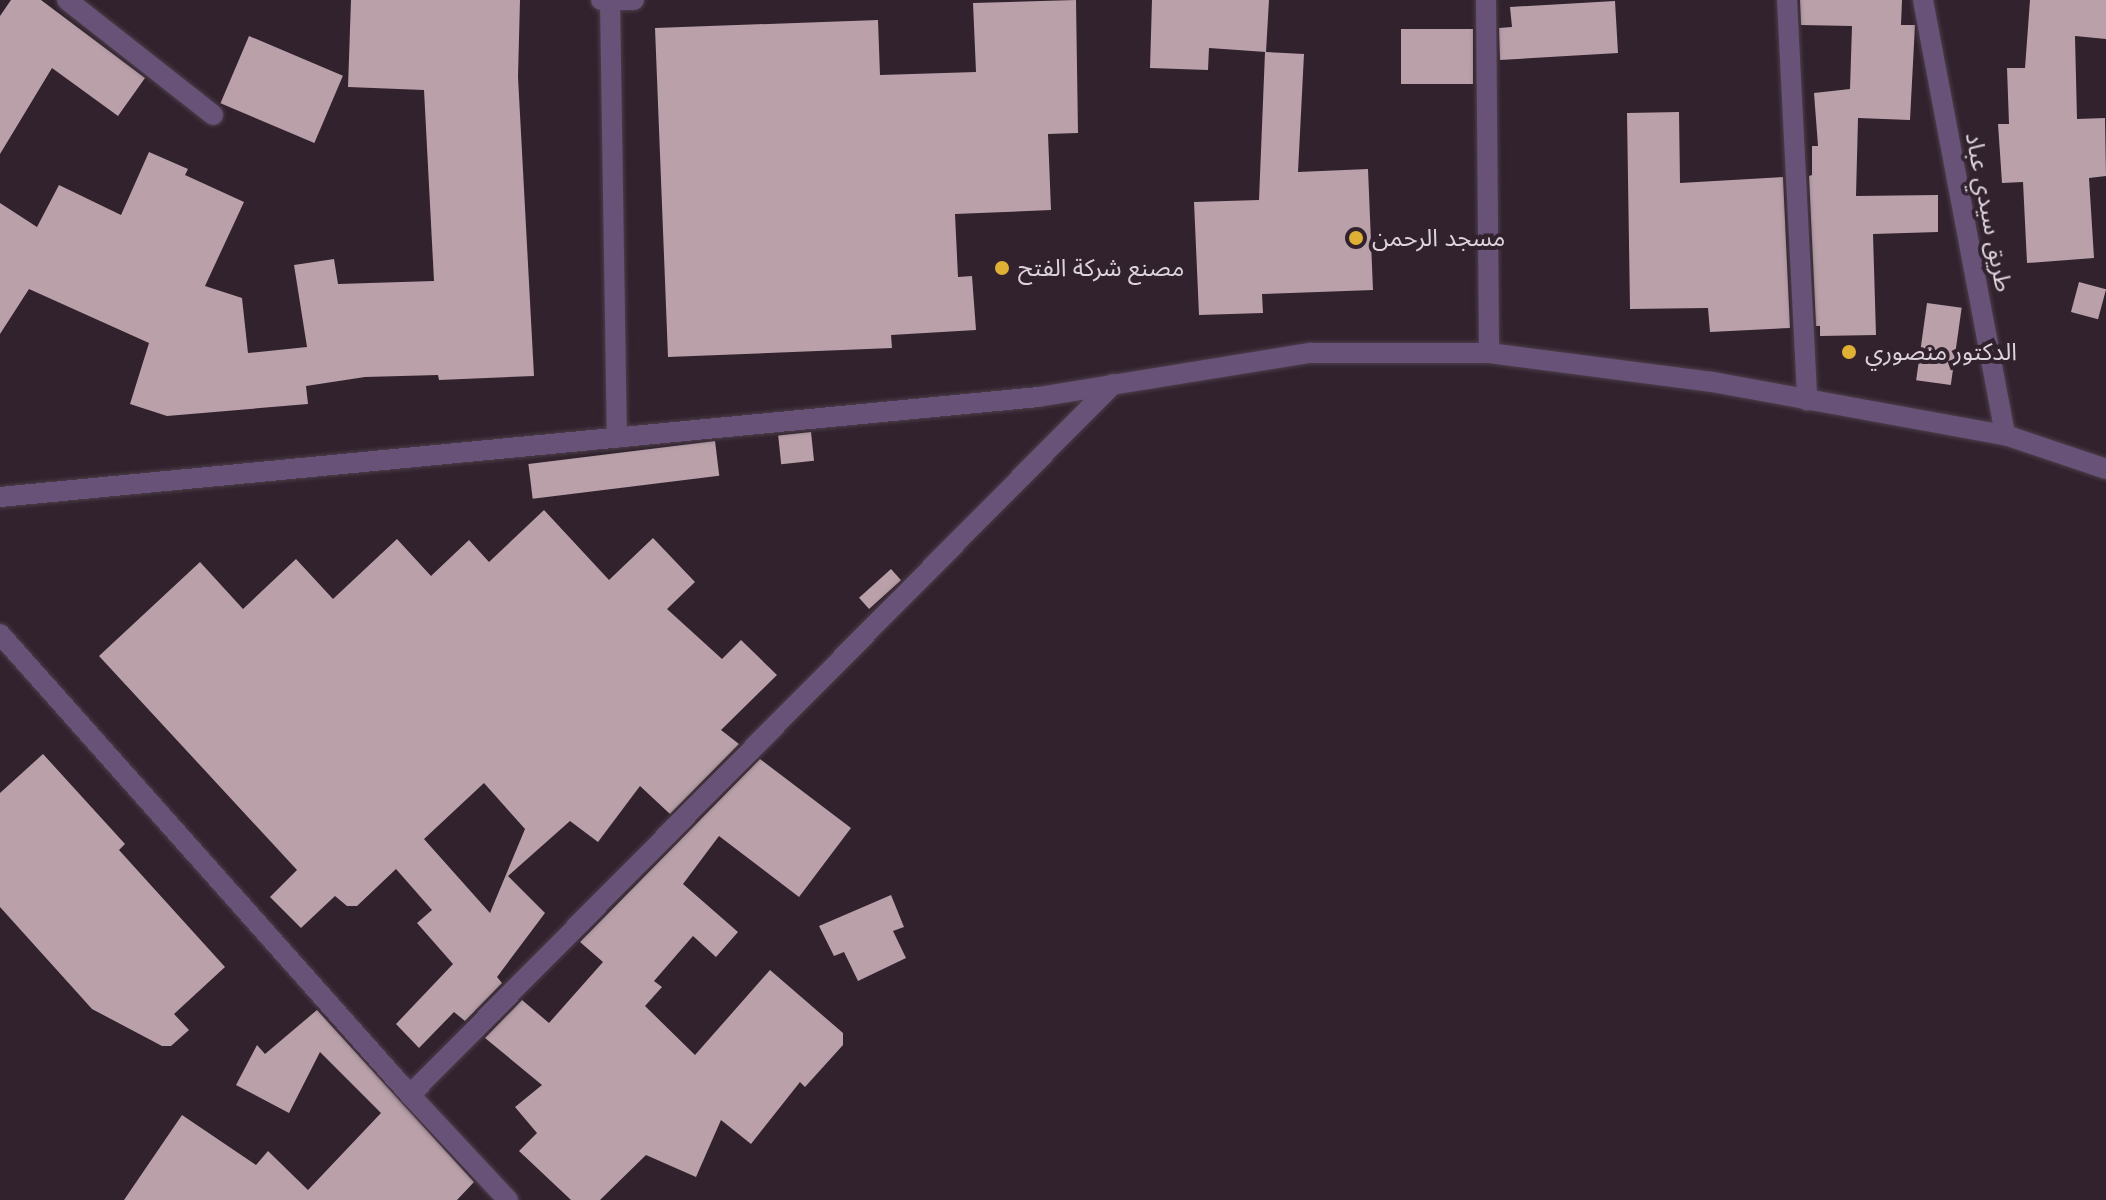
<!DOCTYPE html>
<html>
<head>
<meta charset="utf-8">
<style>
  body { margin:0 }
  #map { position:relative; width:2106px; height:1200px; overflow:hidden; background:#31222e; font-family:"DM Sans","Noto Sans Arabic",sans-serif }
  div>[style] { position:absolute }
  .building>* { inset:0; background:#b9a0a9; transform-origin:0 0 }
  .roads { filter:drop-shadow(0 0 2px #4d3e4a) drop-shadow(0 0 2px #4d3e4a) }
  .minor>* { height:20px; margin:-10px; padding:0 10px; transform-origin:10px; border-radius:10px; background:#685278 }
  .dots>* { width:22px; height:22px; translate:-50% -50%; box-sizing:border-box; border:4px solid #31222e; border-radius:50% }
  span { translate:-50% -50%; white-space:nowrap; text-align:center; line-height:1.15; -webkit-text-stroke:8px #31222e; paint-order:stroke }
  .street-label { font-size:24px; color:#ddd3db }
  .poi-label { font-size:24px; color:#ddd3db }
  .left { translate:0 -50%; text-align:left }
</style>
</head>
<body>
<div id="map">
  <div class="building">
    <i style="clip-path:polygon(11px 0,41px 0,145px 78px,118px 116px,52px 68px,0 154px,0 16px)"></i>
    <i style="clip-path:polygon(351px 0,520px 0,518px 77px,534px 376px,439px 380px,438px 375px,365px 377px,306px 386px,308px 404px,167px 416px,130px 404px,149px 343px,29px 289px,0 334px,0 203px,37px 227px,59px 185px,121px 215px,149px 152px,188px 169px,185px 175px,244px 202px,205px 286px,242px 298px,248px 353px,307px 347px,294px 265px,334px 259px,338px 284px,434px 281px,424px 90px,348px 87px)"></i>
    <i style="clip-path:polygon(1076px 0,1078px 133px,1048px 134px,1051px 210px,955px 214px,958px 277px,972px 276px,976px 330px,891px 335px,892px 348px,668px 357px,655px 28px,878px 20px,880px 75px,976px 72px,973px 3px)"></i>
    <i style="clip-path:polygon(1152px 0,1269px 0,1266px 52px,1209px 48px,1208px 70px,1150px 68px)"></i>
    <i style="clip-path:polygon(1800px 0,1902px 0,1901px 25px,1915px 25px,1910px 120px,1858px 118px,1856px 196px,1938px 195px,1938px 232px,1873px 234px,1876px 335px,1820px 336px,1820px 326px,1816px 326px,1809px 176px,1812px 175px,1812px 146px,1818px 146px,1814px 93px,1850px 89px,1852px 26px,1801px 25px)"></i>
    <i style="clip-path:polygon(2030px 0,2106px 0,2106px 39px,2075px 36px,2077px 119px,2105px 118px,2106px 176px,2089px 178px,2094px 258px,2027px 263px,2023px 182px,2002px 183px,1998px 124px,2009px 124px,2007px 68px,2025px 68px)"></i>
    <i style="clip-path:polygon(1615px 1px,1618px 53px,1500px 60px,1499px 28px,1512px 27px,1510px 7px)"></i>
    <i style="left:1473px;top:29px;width:55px;height:72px;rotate:90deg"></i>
    <i style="left:249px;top:36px;width:102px;height:73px;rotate:23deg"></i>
    <i style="clip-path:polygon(1265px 52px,1304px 54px,1298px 172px,1368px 169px,1373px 290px,1262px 294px,1263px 313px,1199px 315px,1194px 202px,1259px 200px)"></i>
    <i style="clip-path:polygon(1679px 112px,1680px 183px,1783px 177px,1790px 328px,1710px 332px,1708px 308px,1630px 309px,1627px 113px)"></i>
    <i style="left:2079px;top:282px;width:28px;height:31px;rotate:15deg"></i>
    <i style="left:1927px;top:303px;width:35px;height:78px;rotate:8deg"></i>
    <i style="left:811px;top:432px;width:29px;height:33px;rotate:84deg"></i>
    <i style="left:715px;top:441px;width:35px;height:188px;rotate:83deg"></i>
    <i style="clip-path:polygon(evenodd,544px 510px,609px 580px,653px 538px,695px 582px,667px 609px,722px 659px,741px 640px,777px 675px,721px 730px,739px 744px,670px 814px,640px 786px,598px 842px,570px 821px,508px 876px,545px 913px,497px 977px,502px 983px,465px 1021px,454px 1012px,419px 1048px,396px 1024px,453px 964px,417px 923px,432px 910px,396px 869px,357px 906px,347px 906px,335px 896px,301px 928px,270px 897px,297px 870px,99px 656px,200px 562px,243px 609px,296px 559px,333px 599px,397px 539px,431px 576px,469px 540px,489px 562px,544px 510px,484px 783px,525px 829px,490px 913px,424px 839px,484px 783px)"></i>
    <i style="left:891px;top:569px;width:15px;height:43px;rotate:48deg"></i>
    <i style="clip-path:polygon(43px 754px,125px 844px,119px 850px,225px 967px,174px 1014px,189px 1030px,171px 1046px,162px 1046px,92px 1009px,0 907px,0 793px)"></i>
    <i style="clip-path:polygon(760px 759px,851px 828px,799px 897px,719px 836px,683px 884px,738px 932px,716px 957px,693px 936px,654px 981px,662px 987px,645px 1006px,695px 1055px,770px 970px,843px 1033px,843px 1045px,805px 1087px,800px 1082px,751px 1144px,721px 1120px,696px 1177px,646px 1155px,600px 1200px,571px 1200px,519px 1151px,537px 1133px,515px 1107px,542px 1085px,485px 1038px,522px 1000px,549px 1023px,603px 962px,580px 942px)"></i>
    <i style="clip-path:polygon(891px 895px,904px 927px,893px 931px,906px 958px,858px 981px,844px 952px,834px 956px,819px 926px)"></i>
    <i style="clip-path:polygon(317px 1010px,474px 1182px,457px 1200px,124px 1200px,182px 1115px,256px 1165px,268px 1151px,308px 1190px,381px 1113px,320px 1052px,289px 1113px,236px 1085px,257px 1045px,265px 1054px)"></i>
  </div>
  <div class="roads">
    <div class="minor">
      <i style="left:67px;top:0;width:186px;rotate:38.2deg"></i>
      <i style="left:601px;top:0;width:33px"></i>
      <i style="left:610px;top:0;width:438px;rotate:89.1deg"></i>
      <i style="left:1486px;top:0;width:353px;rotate:89.5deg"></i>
      <i style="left:1787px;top:0;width:401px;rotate:87.1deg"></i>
      <i style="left:1923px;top:0;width:443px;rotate:79.3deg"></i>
      <i style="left:0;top:497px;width:1043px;rotate:-5.5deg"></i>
      <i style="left:1038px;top:397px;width:277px;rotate:-9.2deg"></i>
      <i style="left:1311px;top:353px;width:178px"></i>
      <i style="left:1489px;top:353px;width:225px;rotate:7.4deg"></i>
      <i style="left:1712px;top:382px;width:298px;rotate:10.3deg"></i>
      <i style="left:2005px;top:435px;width:107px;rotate:18.6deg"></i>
      <i style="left:0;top:634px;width:617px;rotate:48.35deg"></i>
      <i style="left:410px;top:1095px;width:144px;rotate:47deg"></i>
      <i style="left:410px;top:1095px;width:1000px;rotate:-45.32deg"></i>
    </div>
  </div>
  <div class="dots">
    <i style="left:1356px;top:238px;background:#e0b034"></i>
    <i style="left:1002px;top:268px;background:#e0b034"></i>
    <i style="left:1849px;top:352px;background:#e0b034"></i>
  </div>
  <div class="street-label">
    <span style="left:1989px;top:212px;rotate:79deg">طريق سيدي عباد</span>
  </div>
  <div class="poi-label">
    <span class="left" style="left:1372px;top:238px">مسجد الرحمن</span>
    <span class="left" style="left:1018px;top:268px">مصنع شركة الفتح</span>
    <span class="left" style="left:1865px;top:352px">الدكتور منصوري</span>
  </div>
</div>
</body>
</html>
